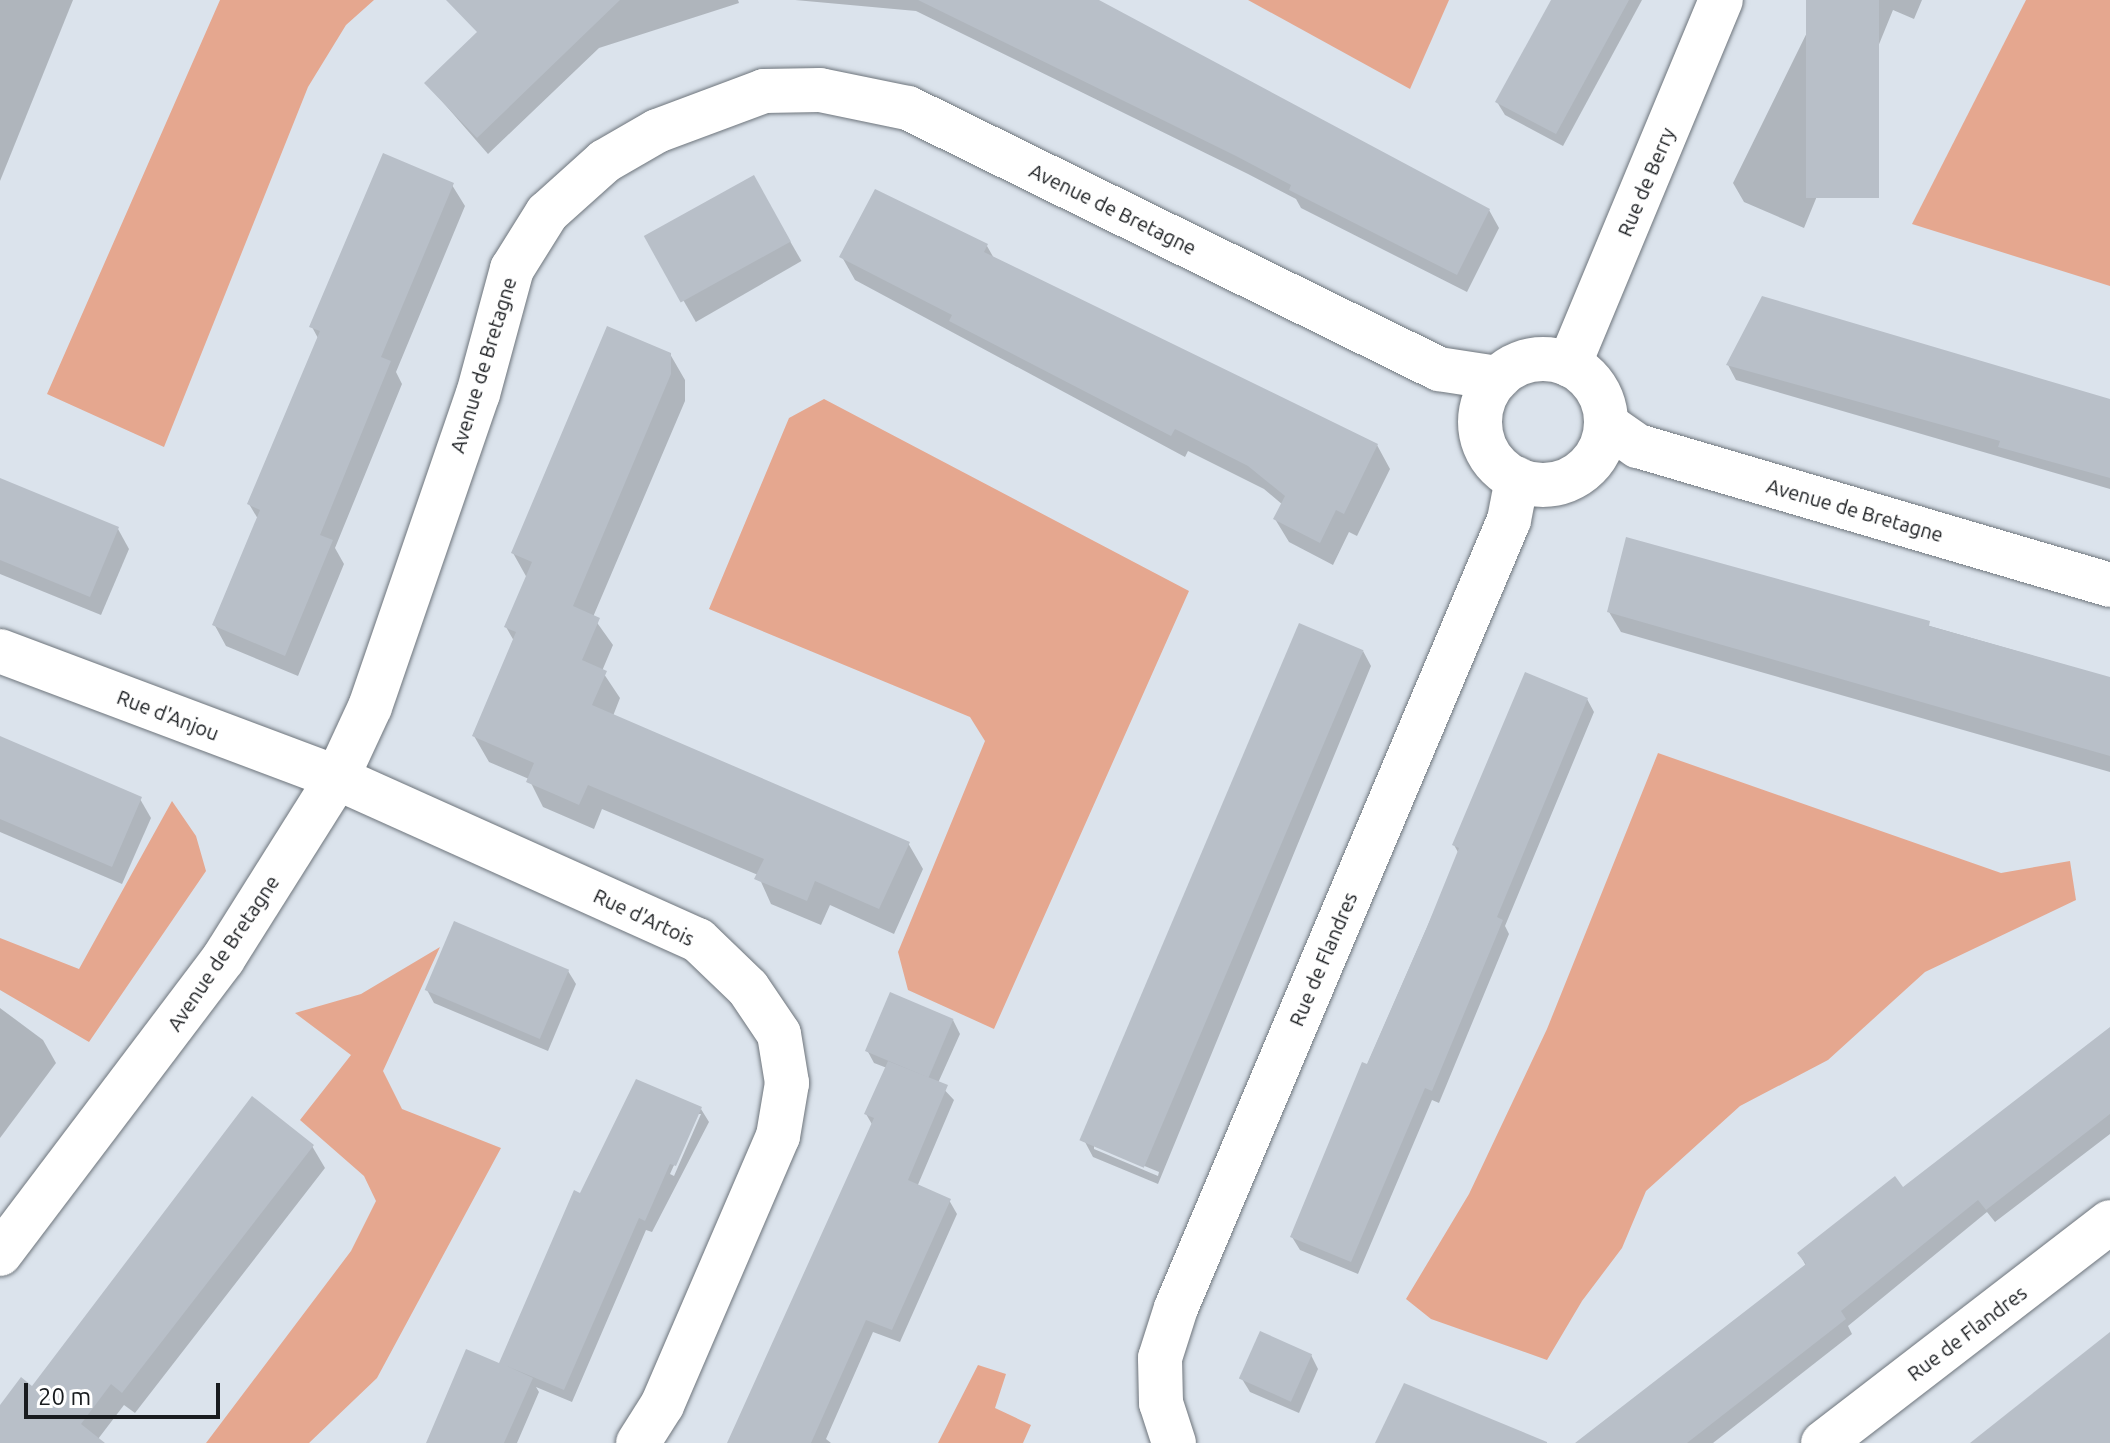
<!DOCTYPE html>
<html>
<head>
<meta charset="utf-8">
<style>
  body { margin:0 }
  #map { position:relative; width:2110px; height:1443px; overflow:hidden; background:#dbe3ec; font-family:Ubuntu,sans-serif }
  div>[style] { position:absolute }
  .green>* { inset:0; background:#e5a78f }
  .shadow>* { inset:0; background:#0003; transform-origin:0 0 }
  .building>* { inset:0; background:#b8bfc8; transform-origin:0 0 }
  .roads { filter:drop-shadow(0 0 2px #6e757c) drop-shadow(0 0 2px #6e757c) }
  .minor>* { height:44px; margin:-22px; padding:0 22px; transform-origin:22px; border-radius:22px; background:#fff }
  .minor>.ring { margin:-22px; padding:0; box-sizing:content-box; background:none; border:44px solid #fff; border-radius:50% }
  span { translate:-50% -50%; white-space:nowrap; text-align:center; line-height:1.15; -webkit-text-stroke:8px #fff; paint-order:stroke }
  .street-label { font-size:20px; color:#191c1f }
  .scale { position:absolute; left:24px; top:1383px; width:196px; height:36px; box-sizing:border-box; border:4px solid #191c1f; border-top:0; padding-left:10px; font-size:24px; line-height:28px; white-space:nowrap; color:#191c1f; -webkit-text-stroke:6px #fff; paint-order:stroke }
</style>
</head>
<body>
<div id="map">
  <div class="green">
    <i style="clip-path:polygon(220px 0,374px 0,346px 25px,308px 87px,164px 447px,47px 394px)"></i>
    <i style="clip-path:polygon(1248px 0,1449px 0,1410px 89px)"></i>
    <i style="clip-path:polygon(2026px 0,2110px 0,2110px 286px,1912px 224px)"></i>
    <i style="clip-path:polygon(824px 399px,1189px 591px,994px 1029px,908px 990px,898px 952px,985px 741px,970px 717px,709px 609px,789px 418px)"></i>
    <i style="clip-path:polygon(1658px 753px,2001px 873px,2070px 861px,2076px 900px,1925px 972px,1828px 1060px,1740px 1106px,1646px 1191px,1622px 1248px,1582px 1301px,1547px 1360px,1431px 1319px,1406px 1299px,1469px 1194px,1547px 1029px)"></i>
    <i style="clip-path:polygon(172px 801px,196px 836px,206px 871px,89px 1042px,0 990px,0 938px,79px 969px)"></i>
    <i style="clip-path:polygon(440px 947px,383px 1071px,402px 1109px,501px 1148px,377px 1378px,309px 1443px,206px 1443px,351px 1251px,376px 1201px,364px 1176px,300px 1120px,351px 1055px,295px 1013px,361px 994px)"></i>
    <i style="clip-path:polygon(978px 1365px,1006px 1374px,995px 1408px,1031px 1425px,1023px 1443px,938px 1443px)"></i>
  </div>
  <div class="shadow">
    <i style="clip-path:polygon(0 0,73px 0,0 181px)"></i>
    <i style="clip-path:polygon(513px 0,738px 0,739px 3px,599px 48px,488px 154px,427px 84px)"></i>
    <i style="clip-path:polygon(795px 0,1077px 0,1489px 210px,1499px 228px,1467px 292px,1301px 208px,1296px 199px,1248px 174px,916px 11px)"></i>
    <i style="clip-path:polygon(1554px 0,1642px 0,1563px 146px,1505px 115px,1497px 102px)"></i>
    <i style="clip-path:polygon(1823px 0,1922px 0,1914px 19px,1893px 10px,1804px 228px,1744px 202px,1733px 183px)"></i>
    <i style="left:753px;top:177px;width:97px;height:122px;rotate:60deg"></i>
    <i style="clip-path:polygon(452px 185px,465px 206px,396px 372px,402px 384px,335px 548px,344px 564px,298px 676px,226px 646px,214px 624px,258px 519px,249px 504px,319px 340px,312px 327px)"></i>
    <i style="clip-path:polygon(987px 246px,995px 260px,1377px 445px,1390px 469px,1357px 536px,1349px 532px,1333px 565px,1289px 542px,1275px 519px,1283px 505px,1264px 489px,1188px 451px,1185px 457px,855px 280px,842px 257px)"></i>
    <i style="clip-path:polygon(670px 354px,685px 380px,685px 401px,593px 617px,613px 645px,602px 671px,620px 698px,613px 716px,908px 843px,923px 869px,894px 934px,830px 905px,821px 925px,771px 904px,758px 875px,602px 809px,594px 829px,543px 807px,529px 779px,489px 762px,474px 736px,514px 641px,506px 627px,527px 578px,513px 553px)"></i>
    <i style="clip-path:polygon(1728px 365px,2110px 400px,2110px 489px,1736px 380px)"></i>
    <i style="clip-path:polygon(0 481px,118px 529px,129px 549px,101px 615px,0 574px)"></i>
    <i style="clip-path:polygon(1628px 539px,2110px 678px,2110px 772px,1621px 632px,1609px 612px)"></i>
    <i style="clip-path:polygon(evenodd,1363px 651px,1371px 666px,1158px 1184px,1093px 1157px,1085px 1142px,1363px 651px,1094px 1145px,1159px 1172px,1158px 1176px,1094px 1149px,1094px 1145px)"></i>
    <i style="clip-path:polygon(1587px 699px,1594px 712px,1505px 926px,1509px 934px,1439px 1103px,1432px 1100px,1358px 1274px,1300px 1250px,1292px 1237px,1459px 854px,1454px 845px)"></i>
    <i style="clip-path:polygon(0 739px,140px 799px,151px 818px,122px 884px,0 832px)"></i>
    <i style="clip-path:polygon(568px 971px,576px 984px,548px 1051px,434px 1003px,427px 990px)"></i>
    <i style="clip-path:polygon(0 1008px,43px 1040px,56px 1063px,0 1138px)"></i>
    <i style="clip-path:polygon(953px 1020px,960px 1034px,938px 1083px,954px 1100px,917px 1187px,949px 1200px,957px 1214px,900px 1342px,873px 1332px,826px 1439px,831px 1443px,730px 1443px,873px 1126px,866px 1114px,887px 1068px,874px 1063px,867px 1050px)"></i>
    <i style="clip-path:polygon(2110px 1029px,2110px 1134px,1995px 1222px,1987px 1212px,1848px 1326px,1852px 1334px,1713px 1443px,1630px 1443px,1806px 1266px,1799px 1253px,1903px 1190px)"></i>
    <i style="clip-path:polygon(evenodd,701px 1109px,709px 1122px,652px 1232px,646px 1230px,572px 1402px,536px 1387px,539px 1392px,517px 1443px,427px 1443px,500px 1365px,581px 1196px,701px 1109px,697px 1114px,701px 1114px,674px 1176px,670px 1174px,697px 1114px)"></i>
    <i style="clip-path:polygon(312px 1146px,325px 1168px,135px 1413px,124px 1405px,95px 1443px,0 1443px,0 1408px,32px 1388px)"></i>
    <i style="clip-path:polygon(1311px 1355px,1318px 1369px,1299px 1413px,1250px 1392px,1242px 1379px)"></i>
  </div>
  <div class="building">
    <i style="clip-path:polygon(446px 0,620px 0,477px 138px,424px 83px,477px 32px)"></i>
    <i style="clip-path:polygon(918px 0,1099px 0,1490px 209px,1457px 275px,1289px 190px,1291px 185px,1236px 156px)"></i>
    <i style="clip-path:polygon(1551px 0,1629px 0,1556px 134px,1495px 102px)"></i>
    <i style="left:1806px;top:0;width:73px;height:198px"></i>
    <i style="clip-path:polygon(383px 153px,454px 183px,381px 357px,391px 361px,320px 535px,333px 540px,285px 656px,212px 625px,260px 510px,247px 504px,320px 331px,309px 327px)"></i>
    <i style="left:754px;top:175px;width:76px;height:126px;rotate:61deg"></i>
    <i style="clip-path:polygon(875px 189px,988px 244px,984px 252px,1378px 444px,1344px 514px,1336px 510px,1320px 543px,1273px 519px,1285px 496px,1248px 466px,1175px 429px,1171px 436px,949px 321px,952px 315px,839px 257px)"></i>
    <i style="clip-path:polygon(1762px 296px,2110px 399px,2110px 478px,1998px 447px,2000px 441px,1726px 365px)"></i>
    <i style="clip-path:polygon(607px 326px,671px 353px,671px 374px,573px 606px,600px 618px,582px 660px,607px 671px,592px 705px,910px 842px,879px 909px,815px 881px,807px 901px,754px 879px,764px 859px,588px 785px,579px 805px,554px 794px,526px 782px,534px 763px,472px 736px,516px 632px,504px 627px,532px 562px,511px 553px)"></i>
    <i style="clip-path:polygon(0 478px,119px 527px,90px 597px,0 560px)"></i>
    <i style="clip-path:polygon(1626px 537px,1930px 621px,1929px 626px,2110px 677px,2110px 756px,1607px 612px)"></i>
    <i style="left:1299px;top:623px;width:70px;height:562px;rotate:23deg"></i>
    <i style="clip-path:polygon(1525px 672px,1588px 698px,1497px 917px,1503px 920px,1432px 1091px,1425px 1088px,1351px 1262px,1290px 1237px,1362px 1062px,1367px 1064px,1427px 927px,1459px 848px,1452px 845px)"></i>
    <i style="clip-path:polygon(0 736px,142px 797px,112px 867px,0 819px)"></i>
    <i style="left:454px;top:921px;width:125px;height:75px;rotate:23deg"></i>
    <i style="left:890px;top:992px;width:69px;height:64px;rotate:23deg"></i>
    <i style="clip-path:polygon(2110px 1027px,2110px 1114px,1986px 1210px,1978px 1200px,1841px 1311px,1846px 1319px,1687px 1443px,1575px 1443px,1806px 1264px,1797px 1253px,1895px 1176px,1903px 1187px)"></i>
    <i style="clip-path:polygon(888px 1061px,948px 1085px,908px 1180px,951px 1199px,892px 1330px,866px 1320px,811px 1443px,727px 1443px,874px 1118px,864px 1114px)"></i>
    <i style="clip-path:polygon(636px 1079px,702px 1107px,676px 1166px,670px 1164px,645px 1221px,639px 1218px,564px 1390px,507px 1366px,533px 1378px,504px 1443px,426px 1443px,466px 1349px,499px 1363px,574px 1190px,580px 1193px)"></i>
    <i style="clip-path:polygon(252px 1096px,314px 1145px,122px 1393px,111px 1384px,81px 1424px,105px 1443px,0 1443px,0 1405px,21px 1377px,32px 1386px)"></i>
    <i style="left:1260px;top:1331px;width:57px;height:52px;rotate:24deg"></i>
    <i style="clip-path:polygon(2110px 1332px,2110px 1443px,1970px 1443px)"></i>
    <i style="clip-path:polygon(1404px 1383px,1547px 1442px,1547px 1443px,1375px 1443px)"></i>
  </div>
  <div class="roads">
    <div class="minor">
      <i class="ring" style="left:1480px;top:359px;width:82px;height:82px"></i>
      <i style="left:1569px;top:365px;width:395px;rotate:-67.4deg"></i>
      <i style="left:1606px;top:424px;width:39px;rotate:35deg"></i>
      <i style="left:1638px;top:446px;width:492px;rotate:16.4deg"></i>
      <i style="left:0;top:651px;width:360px;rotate:20.6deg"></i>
      <i style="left:337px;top:778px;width:396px;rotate:24.2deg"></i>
      <i style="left:698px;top:940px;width:69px;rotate:43.8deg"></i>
      <i style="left:748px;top:988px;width:55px;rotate:56deg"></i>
      <i style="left:779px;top:1034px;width:50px;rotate:80.7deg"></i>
      <i style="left:787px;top:1083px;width:54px;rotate:99.6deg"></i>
      <i style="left:778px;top:1136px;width:293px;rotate:113.3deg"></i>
      <i style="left:662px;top:1405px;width:45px;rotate:122.3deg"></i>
      <i style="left:0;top:1254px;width:370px;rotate:-52.9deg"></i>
      <i style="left:223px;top:959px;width:214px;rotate:-57.8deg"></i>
      <i style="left:337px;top:778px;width:78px;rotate:-65.1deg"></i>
      <i style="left:370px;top:707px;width:331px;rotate:-71deg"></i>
      <i style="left:478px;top:394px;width:130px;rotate:-74.8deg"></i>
      <i style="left:512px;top:269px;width:66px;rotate:-58deg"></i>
      <i style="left:547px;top:213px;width:78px;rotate:-41.9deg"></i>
      <i style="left:605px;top:161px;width:60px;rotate:-30deg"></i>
      <i style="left:657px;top:131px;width:114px;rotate:-20.5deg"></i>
      <i style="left:764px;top:91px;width:56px;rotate:-1deg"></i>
      <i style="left:820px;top:90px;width:90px;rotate:11.6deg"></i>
      <i style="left:908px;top:108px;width:592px;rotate:26.18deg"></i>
      <i style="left:1439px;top:369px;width:60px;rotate:8.7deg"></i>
      <i style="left:1174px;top:1443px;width:42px;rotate:-108deg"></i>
      <i style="left:1161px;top:1403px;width:45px;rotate:-91.3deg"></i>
      <i style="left:1160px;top:1358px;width:52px;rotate:-72.3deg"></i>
      <i style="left:1176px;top:1308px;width:855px;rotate:-67.09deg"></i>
      <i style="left:1509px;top:520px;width:42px;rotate:-79deg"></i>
      <i style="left:1823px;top:1443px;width:362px;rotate:-37.6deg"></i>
    </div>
  </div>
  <div class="street-label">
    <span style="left:1646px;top:182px;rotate:-67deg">Rue de Berry</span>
    <span style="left:1113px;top:209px;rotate:26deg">Avenue de Bretagne</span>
    <span style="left:483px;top:365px;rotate:-73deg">Avenue de Bretagne</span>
    <span style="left:1855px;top:510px;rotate:16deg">Avenue de Bretagne</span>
    <span style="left:168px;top:715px;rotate:21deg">Rue d'Anjou</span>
    <span style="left:644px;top:917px;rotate:25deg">Rue d'Artois</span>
    <span style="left:223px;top:953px;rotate:-56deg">Avenue de Bretagne</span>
    <span style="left:1323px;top:959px;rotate:-67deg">Rue de Flandres</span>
    <span style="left:1967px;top:1333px;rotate:-37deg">Rue de Flandres</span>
  </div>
  <div class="scale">20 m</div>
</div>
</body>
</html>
